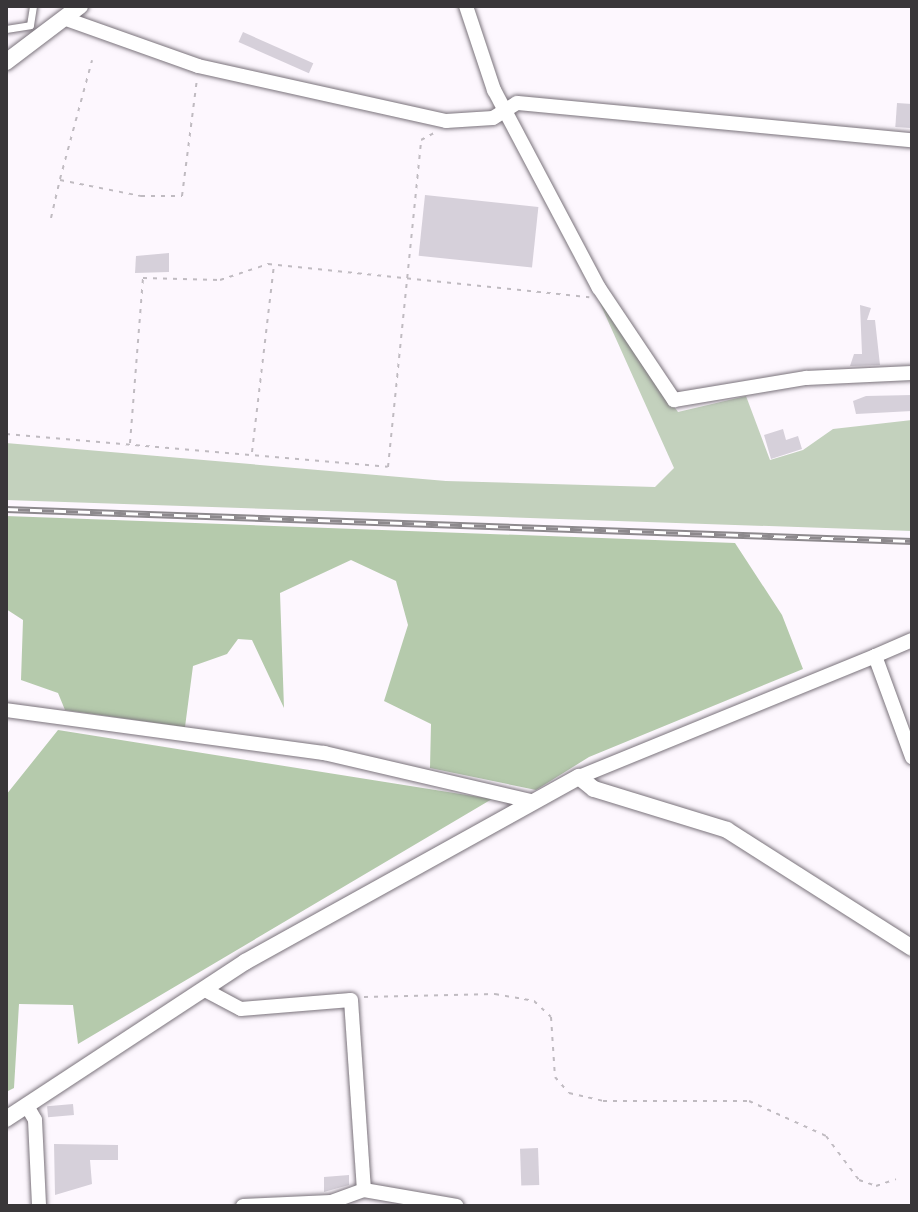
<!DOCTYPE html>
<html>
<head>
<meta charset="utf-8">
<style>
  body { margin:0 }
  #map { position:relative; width:918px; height:1212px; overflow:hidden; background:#fdf7fe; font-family:Cabin,sans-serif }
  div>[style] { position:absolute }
  .green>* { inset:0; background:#c3d1bd }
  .forest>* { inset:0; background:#b5caac }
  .building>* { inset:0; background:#d6d0da; transform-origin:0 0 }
  .path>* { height:2px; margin-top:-1px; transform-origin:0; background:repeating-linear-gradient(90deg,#c0bbc1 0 4px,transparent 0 10px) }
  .roads { filter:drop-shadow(0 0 2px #7a737b) drop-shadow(0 0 2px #7a737b) }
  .service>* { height:7px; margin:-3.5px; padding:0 3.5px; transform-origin:3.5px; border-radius:3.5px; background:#fff }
  .minor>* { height:14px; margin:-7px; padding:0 7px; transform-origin:7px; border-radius:7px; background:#fff }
  .tertiary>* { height:16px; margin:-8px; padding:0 8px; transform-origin:8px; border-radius:8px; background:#fff }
  .rail>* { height:7px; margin-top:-3.5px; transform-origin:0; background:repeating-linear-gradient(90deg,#fff 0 12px,#8d898d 0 24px); box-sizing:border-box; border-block:2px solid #8d898d }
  span { translate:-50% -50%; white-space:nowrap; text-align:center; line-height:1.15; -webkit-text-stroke:7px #fff; paint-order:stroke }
  .frame { position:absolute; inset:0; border:8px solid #393639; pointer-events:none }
</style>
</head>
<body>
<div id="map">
  <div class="green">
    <i style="clip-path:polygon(599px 301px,678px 412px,746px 396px,770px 460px,803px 450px,833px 429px,912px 420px,912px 531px,6px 500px,6px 443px,446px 481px,655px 487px,674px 468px)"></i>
  </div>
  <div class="forest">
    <i style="clip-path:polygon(6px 516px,735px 543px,782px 615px,803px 669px,589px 757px,536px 790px,430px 768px,431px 724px,384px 701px,408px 625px,396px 581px,351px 560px,280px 593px,284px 708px,252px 640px,238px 639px,227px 654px,193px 666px,185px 727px,65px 710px,58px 693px,21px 680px,23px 620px,6px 609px)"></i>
    <i style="clip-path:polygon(58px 730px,492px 799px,78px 1044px,73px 1005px,19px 1004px,14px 1088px,6px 1092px,6px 795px)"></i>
  </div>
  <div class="building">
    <i style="left:243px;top:32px;width:77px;height:11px;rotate:24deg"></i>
    <i style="left:897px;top:103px;width:15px;height:24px;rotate:4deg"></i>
    <i style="left:425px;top:195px;width:114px;height:61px;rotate:6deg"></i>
    <i style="clip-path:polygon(169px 253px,169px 272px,135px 273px,136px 256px)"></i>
    <i style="clip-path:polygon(860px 305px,871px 308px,867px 320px,875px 320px,880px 365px,850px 366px,854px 354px,862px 354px)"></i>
    <i style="clip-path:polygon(912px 395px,912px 411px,856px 414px,853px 401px,866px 396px)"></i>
    <i style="clip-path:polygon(783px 429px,786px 440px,798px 436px,802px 449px,771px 459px,764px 435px)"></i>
    <i style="left:73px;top:1104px;width:11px;height:26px;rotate:85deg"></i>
    <i style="clip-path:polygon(54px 1144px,118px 1145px,118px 1160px,90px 1160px,92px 1184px,55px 1195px)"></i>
    <i style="left:538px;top:1148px;width:37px;height:18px;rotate:88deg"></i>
    <i style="clip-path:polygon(349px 1175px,349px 1185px,324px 1192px,324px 1177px)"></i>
  </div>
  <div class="path">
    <i style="left:60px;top:179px;width:123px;rotate:-74.9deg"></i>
    <i style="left:51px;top:218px;width:39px;rotate:-77deg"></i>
    <i style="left:60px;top:180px;width:83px;rotate:11.2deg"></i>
    <i style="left:141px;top:196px;width:41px"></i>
    <i style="left:182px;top:196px;width:118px;rotate:-82.7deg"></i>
    <i style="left:6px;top:434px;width:383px;rotate:4.9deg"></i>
    <i style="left:388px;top:467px;width:329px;rotate:-84.2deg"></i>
    <i style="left:421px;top:140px;width:15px;rotate:-28deg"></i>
    <i style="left:130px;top:443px;width:166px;rotate:-85.5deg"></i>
    <i style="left:143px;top:278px;width:77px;rotate:1.5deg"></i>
    <i style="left:220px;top:280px;width:51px;rotate:-18.4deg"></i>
    <i style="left:268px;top:264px;width:323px;rotate:5.9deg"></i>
    <i style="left:252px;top:452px;width:188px;rotate:-83.3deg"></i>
    <i style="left:364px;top:997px;width:131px;rotate:-1.3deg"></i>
    <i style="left:495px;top:994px;width:40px;rotate:10deg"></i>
    <i style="left:534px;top:1001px;width:23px;rotate:43deg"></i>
    <i style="left:551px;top:1017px;width:60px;rotate:86.2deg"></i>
    <i style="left:555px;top:1077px;width:21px;rotate:49deg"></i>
    <i style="left:569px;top:1093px;width:35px;rotate:13deg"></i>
    <i style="left:603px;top:1101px;width:146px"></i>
    <i style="left:749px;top:1101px;width:85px;rotate:24.4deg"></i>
    <i style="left:826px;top:1136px;width:55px;rotate:53.1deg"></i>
    <i style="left:859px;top:1180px;width:18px;rotate:19deg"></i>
    <i style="left:876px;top:1186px;width:21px;rotate:-19deg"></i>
  </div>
  <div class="roads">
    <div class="service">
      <i style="left:6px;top:29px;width:24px;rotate:-9deg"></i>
      <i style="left:30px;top:25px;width:19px;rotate:-81deg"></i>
    </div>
    <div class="minor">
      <i style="left:466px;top:6px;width:89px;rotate:71.6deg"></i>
      <i style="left:494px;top:90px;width:224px;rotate:62.1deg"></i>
      <i style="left:599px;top:288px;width:135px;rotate:56.2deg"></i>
      <i style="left:674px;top:400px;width:134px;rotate:-9.5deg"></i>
      <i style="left:806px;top:378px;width:106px;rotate:-2.7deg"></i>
      <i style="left:66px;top:19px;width:140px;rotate:19.6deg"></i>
      <i style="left:198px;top:66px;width:254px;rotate:12.5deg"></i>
      <i style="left:446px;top:121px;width:47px;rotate:-3.7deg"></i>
      <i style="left:493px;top:118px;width:28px;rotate:-32deg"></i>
      <i style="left:517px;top:103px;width:397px;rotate:5.4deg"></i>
      <i style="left:912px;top:640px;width:40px;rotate:156.6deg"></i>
      <i style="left:875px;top:656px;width:108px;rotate:69.9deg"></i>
      <i style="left:6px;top:710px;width:321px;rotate:7.7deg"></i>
      <i style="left:324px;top:753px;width:212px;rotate:13.1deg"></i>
      <i style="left:579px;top:777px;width:320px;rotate:-22.2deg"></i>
      <i style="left:207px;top:991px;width:38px;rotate:28deg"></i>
      <i style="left:241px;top:1009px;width:110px;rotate:-4.7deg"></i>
      <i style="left:351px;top:1000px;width:190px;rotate:86.1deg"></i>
      <i style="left:27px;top:1106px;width:16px;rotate:60deg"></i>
      <i style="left:35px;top:1120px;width:86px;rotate:87.3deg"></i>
      <i style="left:243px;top:1206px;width:88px;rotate:-2.6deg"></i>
      <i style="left:331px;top:1202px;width:35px;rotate:-20deg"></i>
      <i style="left:364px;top:1190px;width:94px;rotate:9.8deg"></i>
    </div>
    <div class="tertiary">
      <i style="left:6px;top:62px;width:93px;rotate:-37.1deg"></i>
      <i style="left:6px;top:1119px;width:286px;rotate:-33.3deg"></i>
      <i style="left:245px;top:962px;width:382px;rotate:-29deg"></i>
      <i style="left:579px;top:777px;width:19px;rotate:39deg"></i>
      <i style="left:594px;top:789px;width:139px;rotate:17.1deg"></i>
      <i style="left:727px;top:830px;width:219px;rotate:32.5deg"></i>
    </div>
  </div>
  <div class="rail">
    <i style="left:6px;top:509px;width:907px;rotate:2.02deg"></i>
  </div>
  <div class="frame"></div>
</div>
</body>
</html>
